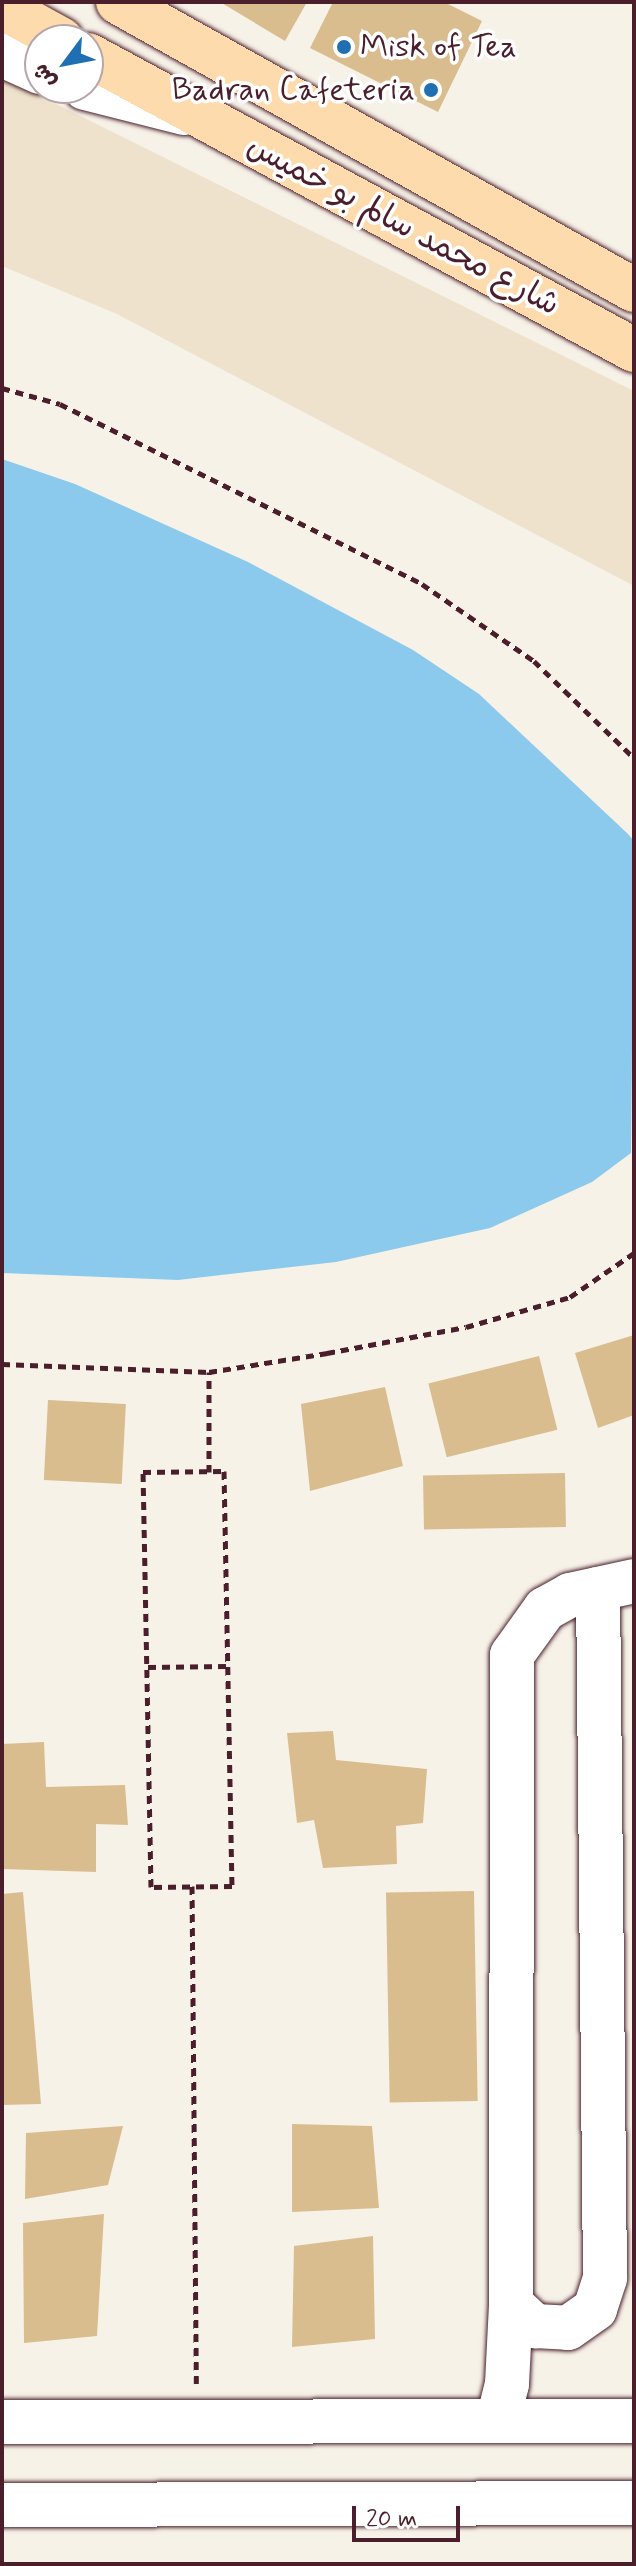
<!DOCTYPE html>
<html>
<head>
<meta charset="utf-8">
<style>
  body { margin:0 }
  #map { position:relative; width:636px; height:2566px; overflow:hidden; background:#f7f2e8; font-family:Mynerve,"Playpen Sans Arabic",sans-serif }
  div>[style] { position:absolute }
  .built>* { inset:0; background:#eee2cd }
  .water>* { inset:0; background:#8bcaec }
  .building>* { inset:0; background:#d9bd8e; transform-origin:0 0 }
  .path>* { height:5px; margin-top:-2.5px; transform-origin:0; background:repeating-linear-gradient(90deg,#4a1f2b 0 8px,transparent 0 14px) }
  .roads { filter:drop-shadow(0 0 2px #4a1f2b) drop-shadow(0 0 2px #4a1f2b) }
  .minor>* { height:44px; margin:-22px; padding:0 22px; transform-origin:22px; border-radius:22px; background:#fff }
  .major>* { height:44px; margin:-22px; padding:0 22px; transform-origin:22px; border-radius:22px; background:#fedbac }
  .dots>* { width:22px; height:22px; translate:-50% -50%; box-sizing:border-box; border:4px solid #fff; border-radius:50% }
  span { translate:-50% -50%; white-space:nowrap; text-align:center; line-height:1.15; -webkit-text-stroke:7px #fff; paint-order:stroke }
  .poi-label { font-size:32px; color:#4a1f2b }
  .left { translate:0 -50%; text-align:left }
  .right { translate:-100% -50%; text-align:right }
  .street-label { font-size:32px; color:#4a1f2b }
  .frame { position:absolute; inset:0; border:4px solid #4a1f2b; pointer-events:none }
  .north { position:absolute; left:24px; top:24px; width:80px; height:80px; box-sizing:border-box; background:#fff; border:2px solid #b7a5aa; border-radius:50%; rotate:238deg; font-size:22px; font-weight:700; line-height:32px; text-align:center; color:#4a1f2b }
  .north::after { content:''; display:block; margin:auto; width:28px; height:36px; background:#1f6fb2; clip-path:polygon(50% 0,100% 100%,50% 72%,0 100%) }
  .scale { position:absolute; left:352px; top:2506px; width:108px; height:36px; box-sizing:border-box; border:4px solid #4a1f2b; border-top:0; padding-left:10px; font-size:24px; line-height:28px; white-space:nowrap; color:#4a1f2b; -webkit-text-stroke:6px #fff; paint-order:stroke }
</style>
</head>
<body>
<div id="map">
  <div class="built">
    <i style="clip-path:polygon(2px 77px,634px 391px,634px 586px,117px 314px,2px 266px)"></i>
  </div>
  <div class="water">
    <i style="clip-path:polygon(2px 459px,75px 484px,248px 562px,413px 650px,479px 694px,628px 834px,634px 841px,631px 1153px,592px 1182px,490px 1228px,336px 1262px,178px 1280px,2px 1273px)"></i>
  </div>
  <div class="building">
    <i style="clip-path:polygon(220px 2px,307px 2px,285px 41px)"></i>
    <i style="clip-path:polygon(333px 2px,444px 2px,482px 21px,438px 112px,310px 48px)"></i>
    <i style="clip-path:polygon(634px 1335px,634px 1415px,598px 1428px,575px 1353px)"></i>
    <i style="left:539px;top:1356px;width:76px;height:114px;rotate:76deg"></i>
    <i style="clip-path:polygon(385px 1387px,403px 1466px,310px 1491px,301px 1404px)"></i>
    <i style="left:48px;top:1400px;width:78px;height:80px;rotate:3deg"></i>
    <i style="left:565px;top:1473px;width:54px;height:142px;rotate:89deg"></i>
    <i style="clip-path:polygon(333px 1731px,336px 1760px,427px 1769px,423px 1823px,396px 1826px,397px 1864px,323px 1868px,314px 1820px,297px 1823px,287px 1733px)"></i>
    <i style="clip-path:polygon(44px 1742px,46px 1787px,125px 1785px,128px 1825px,96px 1824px,96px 1872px,2px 1869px,2px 1744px)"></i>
    <i style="left:474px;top:1891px;width:210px;height:88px;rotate:89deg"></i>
    <i style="clip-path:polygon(23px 1892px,41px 2104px,2px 2105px,2px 1894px)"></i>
    <i style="clip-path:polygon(292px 2124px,372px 2126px,379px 2208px,292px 2212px)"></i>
    <i style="clip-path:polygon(123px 2126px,108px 2185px,25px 2199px,26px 2133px)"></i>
    <i style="clip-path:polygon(104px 2214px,97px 2336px,24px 2343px,23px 2223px)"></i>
    <i style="clip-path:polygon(373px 2236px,375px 2339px,292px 2347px,294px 2246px)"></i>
  </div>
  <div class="path">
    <i style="left:2px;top:388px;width:60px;rotate:15.4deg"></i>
    <i style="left:60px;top:404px;width:404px;rotate:26.4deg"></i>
    <i style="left:422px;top:584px;width:136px;rotate:34.5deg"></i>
    <i style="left:534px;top:661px;width:139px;rotate:44.1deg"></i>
    <i style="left:2px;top:1364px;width:207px;rotate:2.2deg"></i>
    <i style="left:209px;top:1372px;width:120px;rotate:-9.1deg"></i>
    <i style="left:327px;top:1353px;width:141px;rotate:-10.6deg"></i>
    <i style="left:466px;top:1327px;width:108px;rotate:-16.1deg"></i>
    <i style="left:570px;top:1297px;width:78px;rotate:-34.5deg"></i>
    <i style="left:224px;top:1471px;width:415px;rotate:88.9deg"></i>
    <i style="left:232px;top:1886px;width:81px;rotate:179.3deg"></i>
    <i style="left:151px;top:1887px;width:415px;rotate:-91.1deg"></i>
    <i style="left:143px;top:1472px;width:81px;rotate:-0.7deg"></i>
    <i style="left:209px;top:1472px;width:100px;rotate:-90deg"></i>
    <i style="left:148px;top:1667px;width:79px;rotate:-0.7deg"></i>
    <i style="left:192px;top:1886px;width:498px;rotate:89.5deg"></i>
  </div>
  <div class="roads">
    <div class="minor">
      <i style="left:2px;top:55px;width:42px;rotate:24.1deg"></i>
      <i style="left:85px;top:88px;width:102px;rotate:14.2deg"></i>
      <i style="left:511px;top:2304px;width:33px;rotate:43deg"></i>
      <i style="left:535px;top:2326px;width:33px;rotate:3deg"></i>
      <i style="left:568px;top:2328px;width:33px;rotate:-35deg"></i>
      <i style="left:595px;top:2309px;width:33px;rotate:-72deg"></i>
      <i style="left:605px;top:2278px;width:689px;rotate:-90.58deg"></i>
      <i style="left:498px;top:2420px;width:37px;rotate:-76deg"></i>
      <i style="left:507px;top:2384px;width:80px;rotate:-87.1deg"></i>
      <i style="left:511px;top:2304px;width:649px;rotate:-89.91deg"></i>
      <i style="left:512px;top:1655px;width:57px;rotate:-54.3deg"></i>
      <i style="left:545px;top:1609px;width:29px;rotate:-29deg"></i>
      <i style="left:570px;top:1595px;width:66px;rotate:-12.3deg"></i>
      <i style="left:2px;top:2422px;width:632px;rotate:-0.09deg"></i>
      <i style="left:2px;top:2505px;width:632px;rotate:-0.18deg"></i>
    </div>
    <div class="major">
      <i style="left:118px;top:2px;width:591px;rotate:29.17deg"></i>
      <i style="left:2px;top:7px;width:68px;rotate:28.8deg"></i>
      <i style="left:88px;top:55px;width:621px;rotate:28.38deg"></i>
    </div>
  </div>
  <div class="dots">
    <i style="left:344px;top:47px;background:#1f6fb2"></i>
    <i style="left:431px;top:90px;background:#1f6fb2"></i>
  </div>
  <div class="poi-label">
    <span class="left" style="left:360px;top:47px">Misk of Tea</span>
    <span class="right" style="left:415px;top:90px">Badran Cafeteria</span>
  </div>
  <div class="street-label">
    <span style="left:403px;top:226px;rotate:28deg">شارع محمد سالم بو خميس</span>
  </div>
  <div class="frame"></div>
  <div class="north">ش</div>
  <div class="scale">20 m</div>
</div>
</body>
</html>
